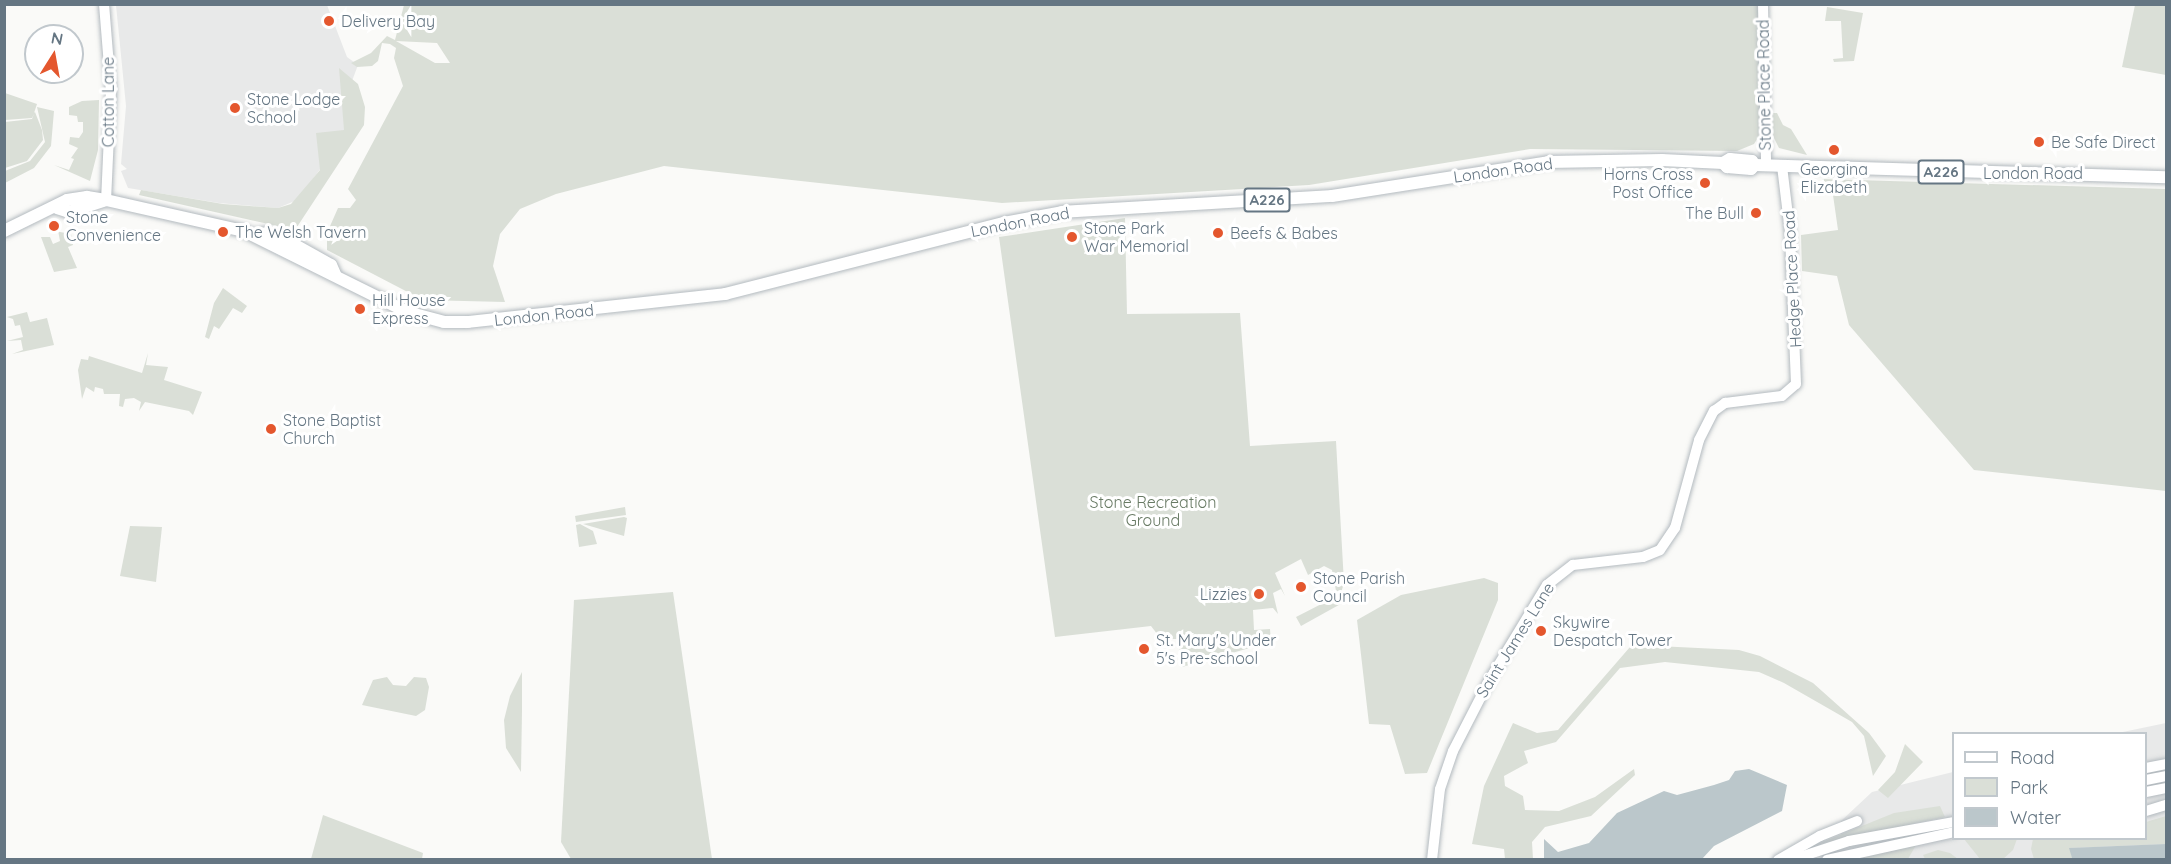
<!DOCTYPE html>
<html>
<head>
<meta charset="utf-8">
<style>
  body { margin:0 }
  #map { position:relative; width:2171px; height:864px; overflow:hidden; background:#fafaf8; font-family:Quicksand,sans-serif }
  div>[style] { position:absolute }
  .built>* { inset:0; background:#e8e9e9 }
  .green>* { inset:0; background:#dadfd7 }
  .water>* { inset:0; background:#bbc7cb }
  .roads { filter:drop-shadow(0 0 2px #b3babf) drop-shadow(0 0 2px #b3babf) }
  .secondary>* { height:10px; margin:-5px; padding:0 5px; transform-origin:5px; border-radius:5px; background:#fff }
  .primary>* { height:12px; margin:-6px; padding:0 6px; transform-origin:6px; border-radius:6px; background:#fff }
  .dots>* { width:16px; height:16px; translate:-50% -50%; box-sizing:border-box; border:3px solid #fff; border-radius:50% }
  span { translate:-50% -50%; white-space:nowrap; text-align:center; line-height:1.15; -webkit-text-stroke:6px #fff; paint-order:stroke }
  .shield-label span { padding:2px 4px; background:#fff; border:2px solid; border-radius:4px; -webkit-text-stroke-width:0 }
  .shield-label { font-size:15px; color:#657683; font-weight:700 }
  .poi-label { font-size:16px; color:#657683 }
  .left { translate:0 -50%; text-align:left }
  .right { translate:-100% -50%; text-align:right }
  .street-label { font-size:16px; color:#657683 }
  .park-label { font-size:16px; color:#687a64 }
  .frame { position:absolute; inset:0; border:6px solid #657683; pointer-events:none }
  .legend { position:absolute; left:1952px; top:732px; width:195px; height:108px; box-sizing:border-box; background:#fff; border:2px solid #c1c8cd; margin:0; padding:8px 10px; list-style:none; font-size:18px; color:#657683 }
  .legend li { display:flex; align-items:center; gap:12px; height:30px }
  .legend b { width:30px; border:2px solid #c1c8cd }
  .north { position:absolute; left:24px; top:24px; width:60px; height:60px; box-sizing:border-box; background:#fff; border:2px solid #c1c8cd; border-radius:50%; rotate:11deg; font-size:16px; font-weight:700; line-height:24px; text-align:center; color:#657683 }
  .north::after { content:''; display:block; margin:auto; width:21px; height:27px; background:#e4572e; clip-path:polygon(50% 0,100% 100%,50% 72%,0 100%) }
</style>
</head>
<body>
<div id="map">
  <div class="built">
    <i style="clip-path:polygon(116px 5px,327px 5px,347px 57px,358px 65px,352px 81px,343px 73px,345px 136px,297px 200px,278px 208px,219px 203px,128px 188px,121px 171px,127px 169px,121px 164px,126px 106px)"></i>
    <i style="clip-path:polygon(2166px 723px,2166px 859px,1841px 859px,1841px 821px,1872px 792px,1953px 772px,1954px 838px,2146px 838px,2146px 734px,2118px 733px)"></i>
  </div>
  <div class="green">
    <i style="clip-path:polygon(evenodd,404px 5px,1767px 5px,1759px 136px,1754px 144px,1737px 151px,1530px 149px,1309px 185px,1002px 203px,664px 166px,556px 194px,520px 209px,500px 234px,493px 266px,505px 302px,423px 300px,327px 250px,327px 233px,338px 208px,350px 208px,356px 200px,348px 189px,403px 86px,394px 58px,396px 48px,390px 44px,382px 43px,378px 61px,372px 66px,357px 67px,351px 63px,371px 53px,387px 36px,395px 40px,404px 5px,396px 41px,437px 43px,450px 63px,435px 63px,396px 41px)"></i>
    <i style="clip-path:polygon(2135px 5px,2166px 5px,2166px 75px,2122px 67px)"></i>
    <i style="clip-path:polygon(1827px 7px,1863px 13px,1854px 61px,1834px 62px,1833px 59px,1843px 58px,1841px 21px,1825px 21px)"></i>
    <i style="clip-path:polygon(339px 68px,358px 84px,365px 107px,364px 125px,295px 230px,139px 195px,141px 190px,223px 204px,278px 208px,291px 204px,320px 170px,316px 133px,344px 130px)"></i>
    <i style="clip-path:polygon(5px 93px,37px 104px,34px 113px,35px 112px,42px 130px,43px 140px,27px 161px,5px 168px,5px 122px,32px 119px,34px 114px,32px 118px,5px 120px)"></i>
    <i style="clip-path:polygon(99px 100px,98px 150px,90px 181px,54px 165px,69px 170px,74px 159px,71px 158px,78px 148px,69px 144px,70px 137px,79px 138px,83px 132px,83px 122px,78px 122px,77px 116px,69px 115px,69px 107px,82px 101px)"></i>
    <i style="clip-path:polygon(37px 107px,54px 111px,51px 146px,34px 168px,5px 183px,5px 171px,30px 161px,45px 142px)"></i>
    <i style="clip-path:polygon(1771px 113px,1777px 113px,1783px 125px,1791px 129px,1807px 155px,1779px 148px,1773px 136px)"></i>
    <i style="clip-path:polygon(1822px 179px,2166px 189px,2166px 491px,1974px 470px,1849px 325px,1837px 276px,1802px 271px,1801px 235px,1838px 230px,1833px 195px)"></i>
    <i style="clip-path:polygon(1125px 218px,1127px 314px,1240px 313px,1250px 446px,1336px 441px,1344px 583px,1341px 593px,1346px 601px,1301px 626px,1296px 617px,1337px 596px,1332px 570px,1324px 566px,1308px 575px,1301px 559px,1275px 573px,1285px 596px,1281px 589px,1273px 593px,1278px 614px,1273px 608px,1253px 610px,1254px 630px,1270px 629px,1271px 642px,1182px 667px,1178px 639px,1161px 639px,1151px 626px,1055px 637px,999px 237px)"></i>
    <i style="clip-path:polygon(57px 225px,60px 232px,71px 234px,73px 245px,68px 247px,77px 268px,54px 272px,41px 237px,50px 237px,53px 244px,60px 241px)"></i>
    <i style="clip-path:polygon(223px 288px,247px 306px,242px 313px,233px 308px,219px 329px,214px 326px,209px 339px,205px 337px,214px 303px)"></i>
    <i style="clip-path:polygon(27px 312px,30px 322px,47px 318px,54px 345px,12px 354px,23px 350px,21px 340px,7px 341px,23px 337px,20px 325px,15px 326px,13px 319px,7px 317px)"></i>
    <i style="clip-path:polygon(148px 353px,146px 365px,168px 367px,164px 380px,202px 392px,193px 415px,189px 411px,145px 402px,139px 411px,141px 402px,134px 398px,125px 399px,123px 407px,119px 406px,120px 394px,104px 394px,103px 389px,95px 387px,94px 392px,86px 387px,82px 399px,78px 370px,81px 359px,88px 360px,89px 356px,142px 373px)"></i>
    <i style="clip-path:polygon(625px 507px,626px 515px,576px 522px,575px 516px)"></i>
    <i style="clip-path:polygon(627px 518px,624px 536px,583px 524px,624px 517px)"></i>
    <i style="clip-path:polygon(580px 524px,593px 531px,597px 544px,579px 547px,576px 525px)"></i>
    <i style="clip-path:polygon(130px 526px,162px 527px,156px 582px,120px 576px)"></i>
    <i style="clip-path:polygon(1484px 578px,1498px 583px,1498px 600px,1427px 773px,1405px 774px,1390px 725px,1369px 724px,1357px 620px,1401px 595px)"></i>
    <i style="clip-path:polygon(673px 592px,712px 859px,571px 859px,561px 842px,574px 600px)"></i>
    <i style="clip-path:polygon(1657px 646px,1739px 650px,1760px 656px,1813px 683px,1869px 733px,1886px 756px,1873px 776px,1864px 736px,1852px 722px,1784px 683px,1759px 672px,1665px 662px,1620px 668px,1556px 742px,1524px 751px,1528px 763px,1504px 776px,1505px 786px,1523px 796px,1525px 810px,1559px 811px,1595px 797px,1634px 769px,1635px 775px,1591px 816px,1545px 827px,1532px 842px,1533px 859px,1505px 859px,1504px 849px,1472px 844px,1484px 786px,1513px 723px,1537px 733px,1558px 730px,1630px 647px)"></i>
    <i style="clip-path:polygon(522px 672px,522px 711px,521px 772px,506px 748px,504px 720px,510px 696px)"></i>
    <i style="clip-path:polygon(387px 677px,393px 685px,406px 686px,414px 677px,426px 678px,429px 687px,425px 710px,416px 716px,362px 705px,373px 680px)"></i>
    <i style="clip-path:polygon(1905px 744px,1923px 762px,1888px 798px,1878px 790px,1895px 772px)"></i>
    <i style="clip-path:polygon(1940px 806px,1945px 817px,1815px 845px,1894px 813px)"></i>
    <i style="clip-path:polygon(323px 815px,423px 853px,422px 859px,311px 859px)"></i>
    <i style="clip-path:polygon(2166px 816px,2166px 844px,2070px 848px,2072px 858px,2078px 860px,2034px 859px,2031px 849px,2033px 839px,2146px 838px,2146px 822px)"></i>
    <i style="clip-path:polygon(1964px 839px,1964px 838px,2017px 839px,2013px 850px,2002px 860px,1980px 859px)"></i>
    <i style="clip-path:polygon(1916px 845px,1908px 859px,1846px 860px)"></i>
    <i style="clip-path:polygon(1938px 850px,1950px 853px,1958px 859px,1925px 859px,1923px 855px)"></i>
  </div>
  <div class="water">
    <i style="clip-path:polygon(1749px 769px,1787px 785px,1782px 811px,1714px 846px,1702px 859px,1544px 859px,1544px 839px,1558px 852px,1589px 843px,1617px 813px,1664px 791px,1677px 795px,1714px 785px,1729px 780px,1735px 771px)"></i>
    <i style="clip-path:polygon(2166px 844px,2166px 860px,2078px 859px,2072px 858px,2069px 848px)"></i>
  </div>
  <div class="roads">
    <div class="secondary">
      <i style="left:104px;top:4px;width:87px;rotate:85.4deg"></i>
      <i style="left:111px;top:91px;width:109px;rotate:92.6deg"></i>
      <i style="left:1763px;top:4px;width:162px;rotate:88.9deg"></i>
      <i style="left:2146px;top:768px;width:20px;rotate:-11deg"></i>
      <i style="left:2146px;top:780px;width:20px;rotate:-11deg"></i>
      <i style="left:2146px;top:792px;width:20px;rotate:-11deg"></i>
      <i style="left:2146px;top:811px;width:21px;rotate:-17deg"></i>
      <i style="left:1432px;top:860px;width:71px;rotate:-83.6deg"></i>
      <i style="left:1440px;top:789px;width:40px;rotate:-71.1deg"></i>
      <i style="left:1453px;top:751px;width:81px;rotate:-62.8deg"></i>
      <i style="left:1490px;top:679px;width:110px;rotate:-58.8deg"></i>
      <i style="left:1547px;top:585px;width:33px;rotate:-38deg"></i>
      <i style="left:1573px;top:565px;width:70px;rotate:-6.5deg"></i>
      <i style="left:1643px;top:557px;width:18px;rotate:-22deg"></i>
      <i style="left:1660px;top:550px;width:27px;rotate:-56deg"></i>
      <i style="left:1675px;top:528px;width:91px;rotate:-74.7deg"></i>
      <i style="left:1699px;top:440px;width:33px;rotate:-63deg"></i>
      <i style="left:1714px;top:411px;width:14px;rotate:-36deg"></i>
      <i style="left:1725px;top:403px;width:57px;rotate:-7deg"></i>
      <i style="left:1782px;top:396px;width:18px;rotate:-41deg"></i>
      <i style="left:1796px;top:384px;width:152px;rotate:-92.3deg"></i>
      <i style="left:1790px;top:232px;width:66px;rotate:-96.9deg"></i>
      <i style="left:1778px;top:860px;width:48px;rotate:-29.7deg"></i>
      <i style="left:1820px;top:836px;width:40px;rotate:-22deg"></i>
      <i style="left:1791px;top:860px;width:61px;rotate:-18.1deg"></i>
      <i style="left:1849px;top:841px;width:107px;rotate:-10.3deg"></i>
      <i style="left:1827px;top:860px;width:130px;rotate:-12.4deg"></i>
    </div>
    <div class="primary">
      <i style="left:1723px;top:163px;width:8px;rotate:-30deg"></i>
      <i style="left:1730px;top:159px;width:22px;rotate:5deg"></i>
      <i style="left:1752px;top:161px;width:5px;rotate:53deg"></i>
      <i style="left:57px;top:208px;width:13px;rotate:18deg"></i>
      <i style="left:69px;top:212px;width:39px;rotate:-18deg"></i>
      <i style="left:4px;top:231px;width:70px;rotate:-26.2deg"></i>
      <i style="left:67px;top:200px;width:20px;rotate:-9deg"></i>
      <i style="left:87px;top:197px;width:19px;rotate:9deg"></i>
      <i style="left:106px;top:200px;width:141px;rotate:12.7deg"></i>
      <i style="left:244px;top:231px;width:182px;rotate:26.4deg"></i>
      <i style="left:407px;top:312px;width:38px;rotate:15deg"></i>
      <i style="left:444px;top:322px;width:24px"></i>
      <i style="left:468px;top:322px;width:259px;rotate:-6.2deg"></i>
      <i style="left:725px;top:294px;width:288px;rotate:-14.3deg"></i>
      <i style="left:1004px;top:223px;width:59px;rotate:-10.7deg"></i>
      <i style="left:1062px;top:212px;width:270px;rotate:-3.4deg"></i>
      <i style="left:1332px;top:196px;width:219px;rotate:-8.9deg"></i>
      <i style="left:1548px;top:162px;width:114px;rotate:-1deg"></i>
      <i style="left:1662px;top:160px;width:61px;rotate:2.8deg"></i>
      <i style="left:1723px;top:163px;width:6px;rotate:45deg"></i>
      <i style="left:1727px;top:167px;width:24px;rotate:5deg"></i>
      <i style="left:1751px;top:169px;width:6px;rotate:-45deg"></i>
      <i style="left:1755px;top:165px;width:411px;rotate:1.7deg"></i>
      <i style="left:256px;top:235px;width:11px;rotate:-10deg"></i>
      <i style="left:267px;top:233px;width:30px;rotate:23deg"></i>
      <i style="left:295px;top:245px;width:41px;rotate:29.1deg"></i>
      <i style="left:331px;top:265px;width:10px;rotate:66deg"></i>
    </div>
  </div>
  <div class="dots">
    <i style="left:329px;top:21px;background:#e4572e"></i>
    <i style="left:235px;top:108px;background:#e4572e"></i>
    <i style="left:2039px;top:142px;background:#e4572e"></i>
    <i style="left:1834px;top:150px;background:#e4572e"></i>
    <i style="left:1705px;top:183px;background:#e4572e"></i>
    <i style="left:1756px;top:213px;background:#e4572e"></i>
    <i style="left:54px;top:226px;background:#e4572e"></i>
    <i style="left:223px;top:232px;background:#e4572e"></i>
    <i style="left:1218px;top:233px;background:#e4572e"></i>
    <i style="left:1072px;top:237px;background:#e4572e"></i>
    <i style="left:360px;top:309px;background:#e4572e"></i>
    <i style="left:271px;top:429px;background:#e4572e"></i>
    <i style="left:1301px;top:587px;background:#e4572e"></i>
    <i style="left:1259px;top:594px;background:#e4572e"></i>
    <i style="left:1541px;top:631px;background:#e4572e"></i>
    <i style="left:1144px;top:649px;background:#e4572e"></i>
  </div>
  <div class="shield-label">
    <span style="left:1941px;top:172px">A226</span>
    <span style="left:1267px;top:200px">A226</span>
  </div>
  <div class="poi-label">
    <span class="left" style="left:341px;top:21px">Delivery Bay</span>
    <span class="left" style="left:247px;top:108px">Stone Lodge<br>School</span>
    <span class="left" style="left:2051px;top:142px">Be Safe Direct</span>
    <span style="left:1834px;top:178px">Georgina<br>Elizabeth</span>
    <span class="right" style="left:1693px;top:183px">Horns Cross<br>Post Office</span>
    <span class="right" style="left:1744px;top:213px">The Bull</span>
    <span class="left" style="left:66px;top:226px">Stone<br>Convenience</span>
    <span class="left" style="left:1084px;top:237px">Stone Park<br>War Memorial</span>
    <span class="left" style="left:235px;top:232px">The Welsh Tavern</span>
    <span class="left" style="left:1230px;top:233px">Beefs &amp; Babes</span>
    <span class="left" style="left:372px;top:309px">Hill House<br>Express</span>
    <span class="left" style="left:283px;top:429px">Stone Baptist<br>Church</span>
    <span class="left" style="left:1313px;top:587px">Stone Parish<br>Council</span>
    <span class="right" style="left:1247px;top:594px">Lizzies</span>
    <span class="left" style="left:1553px;top:631px">Skywire<br>Despatch Tower</span>
    <span class="left" style="left:1156px;top:649px">St. Mary's Under<br>5's Pre-school</span>
  </div>
  <div class="street-label">
    <span style="left:1764px;top:85px;rotate:-91deg">Stone Place Road</span>
    <span style="left:108px;top:102px;rotate:-90deg">Cotton Lane</span>
    <span style="left:1503px;top:170px;rotate:-8deg">London Road</span>
    <span style="left:2033px;top:173px">London Road</span>
    <span style="left:1020px;top:222px;rotate:-11deg">London Road</span>
    <span style="left:1792px;top:279px;rotate:-93deg">Hedge Place Road</span>
    <span style="left:544px;top:315px;rotate:-6deg">London Road</span>
    <span style="left:1515px;top:640px;rotate:-58deg">Saint James Lane</span>
  </div>
  <div class="park-label">
    <span style="left:1153px;top:511px">Stone Recreation<br>Ground</span>
  </div>
  <div class="frame"></div>
  <ul class="legend">
  <li><b style="height:8px;background:#fff"></b>Road</li>
  <li><b style="height:16px;background:#dadfd7"></b>Park</li>
  <li><b style="height:16px;background:#bbc7cb"></b>Water</li>
  </ul>
  <div class="north">N</div>
</div>
</body>
</html>
